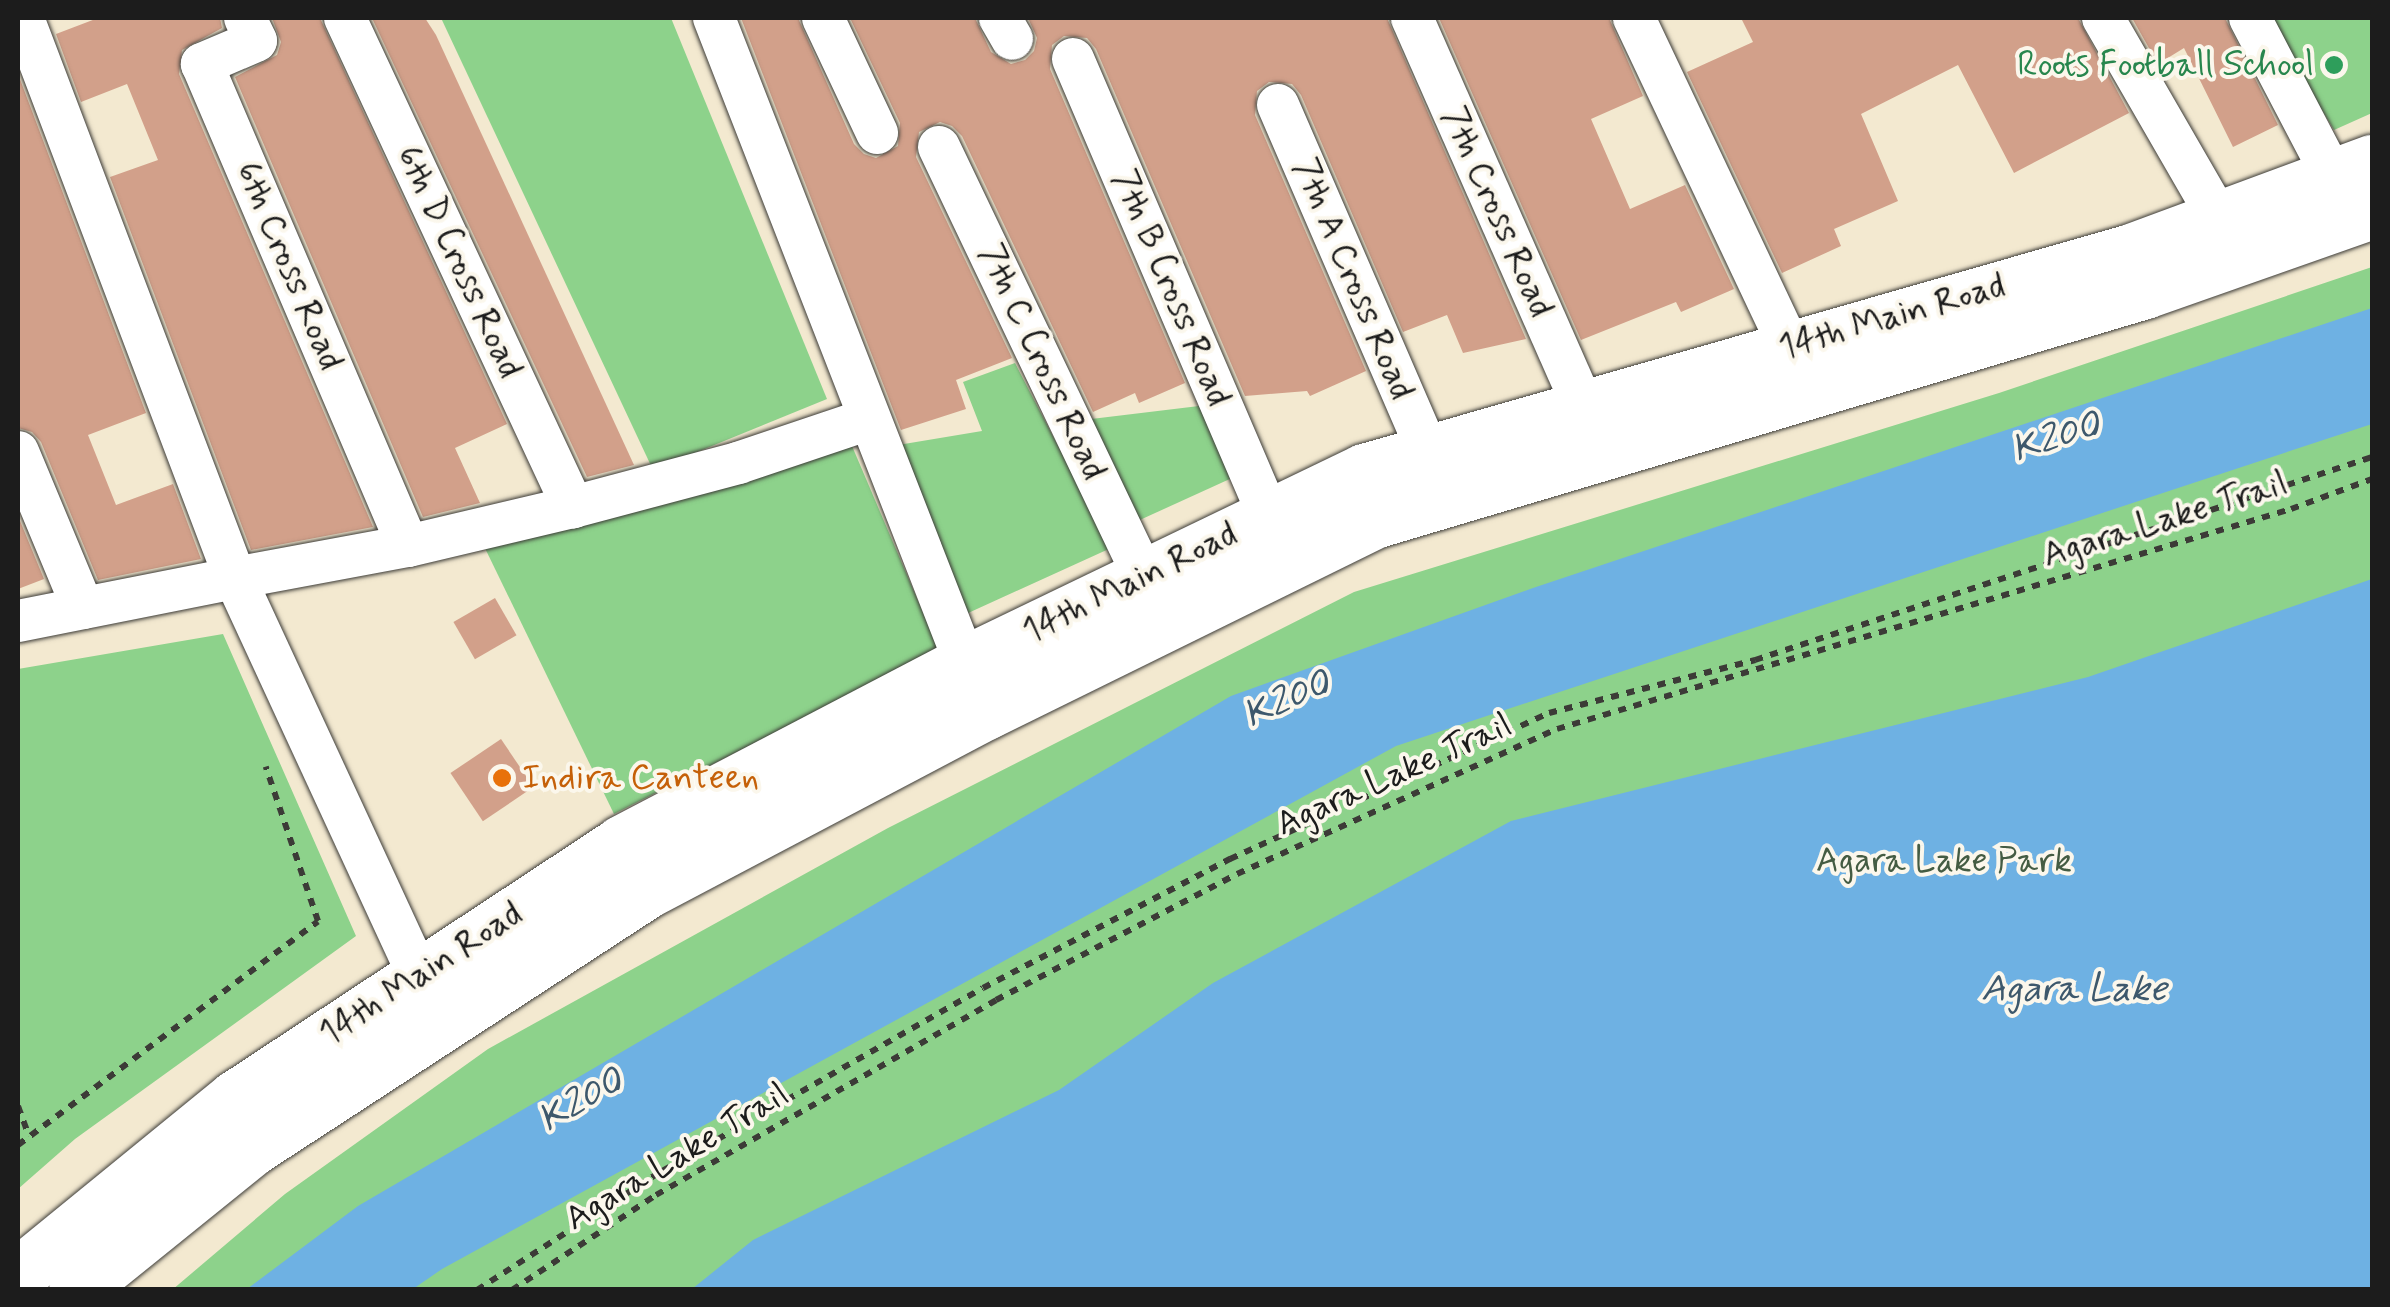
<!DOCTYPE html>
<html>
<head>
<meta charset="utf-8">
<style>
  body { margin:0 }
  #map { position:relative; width:2390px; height:1307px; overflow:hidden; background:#f3e9d0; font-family:Mynerve,sans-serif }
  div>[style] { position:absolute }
  .green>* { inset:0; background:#8dd28b }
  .water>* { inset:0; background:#6eb1e3 }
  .building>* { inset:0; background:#d2a08a; transform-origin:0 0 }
  .path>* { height:6px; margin-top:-3px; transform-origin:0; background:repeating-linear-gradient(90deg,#3c3b37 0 8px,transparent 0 16px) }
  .roads { filter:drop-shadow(0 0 2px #3c3b37) drop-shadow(0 0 2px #3c3b37) }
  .minor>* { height:42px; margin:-21px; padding:0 21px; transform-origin:21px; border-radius:21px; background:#fff }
  .secondary>* { height:55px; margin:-27.5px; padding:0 27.5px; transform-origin:27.5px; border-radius:27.5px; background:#fff }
  .dots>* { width:28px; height:28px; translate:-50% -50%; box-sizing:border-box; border:5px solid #fbf7ec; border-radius:50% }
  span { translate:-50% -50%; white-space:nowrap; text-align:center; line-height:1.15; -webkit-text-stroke:8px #fbf7ec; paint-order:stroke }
  .leisure-label { font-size:35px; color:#27864d }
  .right { translate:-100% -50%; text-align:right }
  .street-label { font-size:35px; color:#1c1c1c }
  .food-label { font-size:35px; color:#c56008 }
  .left { translate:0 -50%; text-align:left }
  .park-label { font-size:35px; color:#445c43 }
  .water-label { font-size:38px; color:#3d586c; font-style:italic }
  .frame { position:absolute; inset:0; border:20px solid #1c1c1c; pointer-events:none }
</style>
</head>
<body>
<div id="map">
  <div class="green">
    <i style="clip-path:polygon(441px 18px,671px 18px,827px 399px,653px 470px)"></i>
    <i style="clip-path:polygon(2266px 18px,2372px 18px,2372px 113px,2334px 130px)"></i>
    <i style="clip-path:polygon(2372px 267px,2372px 1289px,172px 1290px,285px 1194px,488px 1049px,888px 828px,1354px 592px,1999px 393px)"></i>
    <i style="clip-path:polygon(1015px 363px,1111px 548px,955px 619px,898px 445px,982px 431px,963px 382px)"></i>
    <i style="clip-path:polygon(1199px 406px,1232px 478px,1131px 524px,1083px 420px)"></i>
    <i style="clip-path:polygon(852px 446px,939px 650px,614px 814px,481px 540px)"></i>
    <i style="clip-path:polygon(223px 634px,356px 936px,75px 1139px,18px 1189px,18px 669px)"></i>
  </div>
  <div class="water">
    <i style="clip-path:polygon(2372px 308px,2372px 424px,1396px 746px,442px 1269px,413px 1289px,247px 1289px,358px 1206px,1231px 696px,1533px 588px)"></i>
    <i style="clip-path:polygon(2372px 579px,2372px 1289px,692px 1289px,753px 1240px,1059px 1090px,1213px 983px,1511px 821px,2088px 677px)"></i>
  </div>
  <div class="building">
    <i style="clip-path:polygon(98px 18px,220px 18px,222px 28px,182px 50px,179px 74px,373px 527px,251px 550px,110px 177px,158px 160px,127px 84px,81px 102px,56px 34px)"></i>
    <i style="clip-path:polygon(272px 18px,320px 18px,507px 424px,455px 448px,480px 503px,423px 517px,235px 77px,277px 55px,281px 42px)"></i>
    <i style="clip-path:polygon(372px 18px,425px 18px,436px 35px,634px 465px,587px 477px)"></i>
    <i style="clip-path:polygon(741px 18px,798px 18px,854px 144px,864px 154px,876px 158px,898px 146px,900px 123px,850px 18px,975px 18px,991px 52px,1011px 64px,1025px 60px,1034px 51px,1037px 38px,1028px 18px,1387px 18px,1526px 339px,1463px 353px,1447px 315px,1403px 332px,1301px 95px,1292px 84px,1269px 82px,1257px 91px,1255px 115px,1366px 371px,1310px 396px,1307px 391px,1245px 396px,1096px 49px,1087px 38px,1064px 36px,1052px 45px,1050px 69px,1185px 383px,1139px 403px,1135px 393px,1093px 412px,962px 136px,952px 126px,940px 122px,919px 132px,916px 157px,1012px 358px,956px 380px,966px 409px,901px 430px)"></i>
    <i style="clip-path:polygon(1439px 18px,1609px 18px,1643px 96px,1591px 119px,1630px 209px,1685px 185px,1734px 289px,1681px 312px,1676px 302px,1581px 340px)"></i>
    <i style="clip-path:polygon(1741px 18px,2078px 18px,2129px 113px,2014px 173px,1958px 65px,1861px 114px,1898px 201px,1834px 229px,1841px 246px,1782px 273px,1687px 72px,1753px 42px)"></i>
    <i style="clip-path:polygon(2132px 18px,2225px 18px,2278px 125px,2233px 147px,2184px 48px,2158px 64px)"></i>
    <i style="clip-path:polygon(18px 74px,146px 413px,88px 435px,116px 505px,173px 484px,201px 559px,98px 580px,41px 442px,32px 432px,18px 428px)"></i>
    <i style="clip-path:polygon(18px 516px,44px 579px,18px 589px)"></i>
    <i style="left:495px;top:598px;width:43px;height:48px;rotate:60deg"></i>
    <i style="left:501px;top:739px;width:58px;height:61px;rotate:56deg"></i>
  </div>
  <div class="path">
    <i style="left:18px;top:1106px;width:32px;rotate:70deg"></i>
    <i style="left:18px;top:1145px;width:374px;rotate:-36.7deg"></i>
    <i style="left:318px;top:921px;width:163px;rotate:-108.7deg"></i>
    <i style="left:477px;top:1290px;width:220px;rotate:-32.8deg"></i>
    <i style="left:662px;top:1171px;width:369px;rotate:-29.7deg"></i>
    <i style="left:983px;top:988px;width:279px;rotate:-27.6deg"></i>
    <i style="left:1230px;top:859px;width:351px;rotate:-24.6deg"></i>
    <i style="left:1549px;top:713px;width:213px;rotate:-14.4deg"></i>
    <i style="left:1755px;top:660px;width:650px;rotate:-18.21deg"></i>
    <i style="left:512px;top:1290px;width:173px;rotate:-33.4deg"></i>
    <i style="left:656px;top:1195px;width:392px;rotate:-29.8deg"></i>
    <i style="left:996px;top:1000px;width:272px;rotate:-27.6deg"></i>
    <i style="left:1237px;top:874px;width:351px;rotate:-24.4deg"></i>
    <i style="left:1557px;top:729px;width:766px;rotate:-16.68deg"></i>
    <i style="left:2291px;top:509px;width:86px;rotate:-20.3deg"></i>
  </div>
  <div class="roads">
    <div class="minor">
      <i style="left:23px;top:18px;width:599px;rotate:69.26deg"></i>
      <i style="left:235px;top:578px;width:176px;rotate:-10.5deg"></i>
      <i style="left:408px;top:546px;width:170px;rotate:-13.3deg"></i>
      <i style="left:573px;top:507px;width:171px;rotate:-14.9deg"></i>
      <i style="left:738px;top:463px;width:138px;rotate:-18.6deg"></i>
      <i style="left:245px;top:18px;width:25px;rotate:64deg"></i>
      <i style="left:256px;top:41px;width:59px;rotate:156.9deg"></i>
      <i style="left:202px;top:64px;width:524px;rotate:66.86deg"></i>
      <i style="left:345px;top:18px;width:540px;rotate:65deg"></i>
      <i style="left:714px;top:18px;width:719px;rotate:68.72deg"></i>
      <i style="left:823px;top:18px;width:127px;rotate:64.8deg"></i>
      <i style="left:1000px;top:18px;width:24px;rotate:60deg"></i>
      <i style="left:1412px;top:18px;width:424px;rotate:66.2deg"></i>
      <i style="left:1634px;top:18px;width:363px;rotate:64.7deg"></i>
      <i style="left:2103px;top:18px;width:232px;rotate:60deg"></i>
      <i style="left:2250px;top:18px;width:179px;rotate:62.4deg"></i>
      <i style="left:1073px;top:59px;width:497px;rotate:66.8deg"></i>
      <i style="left:1278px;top:105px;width:378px;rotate:66.6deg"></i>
      <i style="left:939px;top:147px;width:476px;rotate:64.5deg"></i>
      <i style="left:18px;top:452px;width:169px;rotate:67.4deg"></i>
      <i style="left:18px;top:621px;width:221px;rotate:-11.2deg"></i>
      <i style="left:235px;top:578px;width:436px;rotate:65.2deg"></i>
    </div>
    <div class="secondary">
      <i style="left:18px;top:1275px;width:280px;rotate:-39.2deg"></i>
      <i style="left:235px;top:1098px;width:463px;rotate:-33.4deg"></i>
      <i style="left:621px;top:843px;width:386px;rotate:-27.6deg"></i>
      <i style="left:963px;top:664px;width:445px;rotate:-25.7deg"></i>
      <i style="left:1364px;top:471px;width:798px;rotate:-16deg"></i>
      <i style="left:2131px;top:251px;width:257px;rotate:-20.3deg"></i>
      <i style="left:76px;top:1290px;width:226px;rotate:-38.9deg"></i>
      <i style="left:252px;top:1148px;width:468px;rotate:-33.1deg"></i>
      <i style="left:644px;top:892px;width:386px;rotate:-27.8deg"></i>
      <i style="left:986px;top:712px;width:436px;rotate:-26.2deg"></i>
      <i style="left:1377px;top:520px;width:801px;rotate:-16.6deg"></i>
      <i style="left:2145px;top:291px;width:241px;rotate:-19.4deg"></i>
    </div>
  </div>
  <div class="dots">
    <i style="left:2334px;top:65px;background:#2e9e5b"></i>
    <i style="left:502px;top:778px;background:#e8710a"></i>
  </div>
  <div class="leisure-label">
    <span class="right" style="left:2314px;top:65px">Roots Football School</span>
  </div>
  <div class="street-label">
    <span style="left:1497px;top:212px;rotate:66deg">7th Cross Road</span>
    <span style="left:459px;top:262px;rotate:65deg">6th D Cross Road</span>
    <span style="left:289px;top:266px;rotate:67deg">6th Cross Road</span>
    <span style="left:1353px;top:279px;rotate:67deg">7th A Cross Road</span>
    <span style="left:1171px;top:288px;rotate:67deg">7th B Cross Road</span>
    <span style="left:1892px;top:317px;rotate:-16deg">14th Main Road</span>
    <span style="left:1042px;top:362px;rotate:65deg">7th C Cross Road</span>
    <span style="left:2165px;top:520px;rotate:-17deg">Agara Lake Trail</span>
    <span style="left:1130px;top:583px;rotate:-26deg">14th Main Road</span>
    <span style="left:1394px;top:775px;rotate:-24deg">Agara Lake Trail</span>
    <span style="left:421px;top:974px;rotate:-33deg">14th Main Road</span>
    <span style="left:677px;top:1157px;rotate:-31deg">Agara Lake Trail</span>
  </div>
  <div class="food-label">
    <span class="left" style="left:522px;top:778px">Indira Canteen</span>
  </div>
  <div class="park-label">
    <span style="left:1944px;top:861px">Agara Lake Park</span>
  </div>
  <div class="water-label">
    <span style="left:2056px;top:438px;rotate:-18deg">K200</span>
    <span style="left:1287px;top:700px;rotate:-24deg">K200</span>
    <span style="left:2074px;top:990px">Agara Lake</span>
    <span style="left:581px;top:1101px;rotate:-30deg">K200</span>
  </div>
  <div class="frame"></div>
</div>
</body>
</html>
